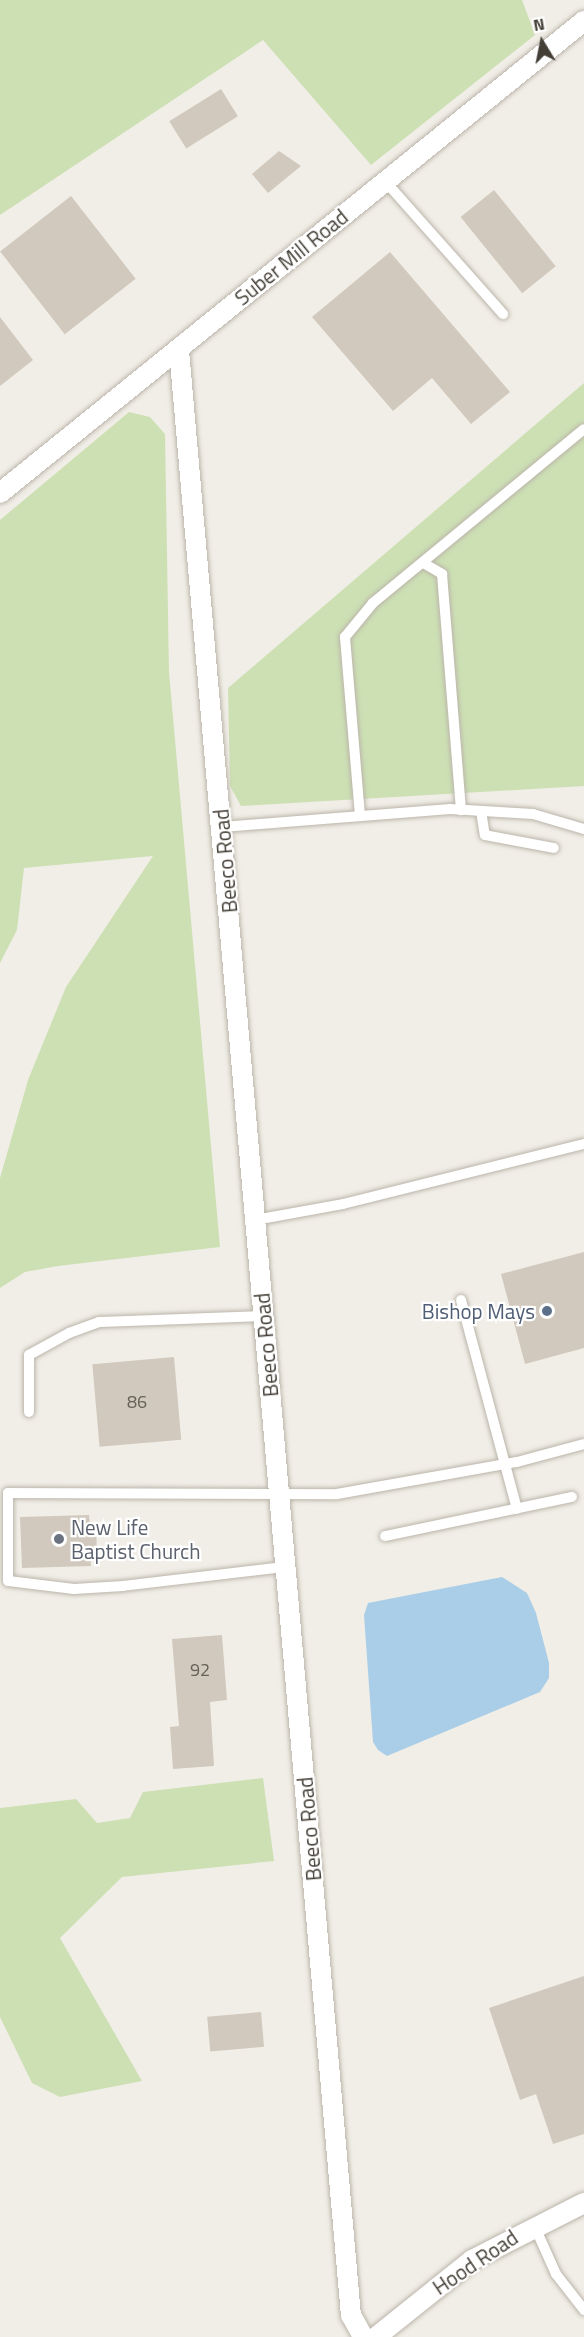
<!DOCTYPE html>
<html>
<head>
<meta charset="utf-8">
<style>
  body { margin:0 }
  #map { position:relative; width:584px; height:2337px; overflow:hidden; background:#f1eee7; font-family:"Titillium Web",sans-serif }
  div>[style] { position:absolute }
  .green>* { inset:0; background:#cde0b4 }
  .water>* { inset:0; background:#aacee7 }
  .building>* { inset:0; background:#d1c9bd; transform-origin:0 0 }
  .roads { filter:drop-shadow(0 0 2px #bbb5aa) drop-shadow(0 0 2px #bbb5aa) }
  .service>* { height:10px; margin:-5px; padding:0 5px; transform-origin:5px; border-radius:5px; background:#fff }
  .minor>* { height:20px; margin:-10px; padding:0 10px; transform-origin:10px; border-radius:10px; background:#fff }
  .dots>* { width:16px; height:16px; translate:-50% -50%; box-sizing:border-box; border:3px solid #fff; border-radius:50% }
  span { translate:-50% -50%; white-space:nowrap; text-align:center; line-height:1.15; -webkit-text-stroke:4.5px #fff; paint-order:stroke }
  .number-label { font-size:18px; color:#666158 }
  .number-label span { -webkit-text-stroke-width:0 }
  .street-label { font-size:21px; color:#433e36 }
  .service-label { font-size:21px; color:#4e5e75 }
  .right { translate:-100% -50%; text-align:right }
  .worship-label { font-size:21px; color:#5b616d }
  .left { translate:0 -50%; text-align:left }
  .north { position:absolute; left:512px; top:12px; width:60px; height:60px; -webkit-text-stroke:4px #fff; paint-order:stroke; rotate:350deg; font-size:16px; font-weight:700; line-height:24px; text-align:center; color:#433e36 }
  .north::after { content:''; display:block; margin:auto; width:21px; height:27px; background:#433e36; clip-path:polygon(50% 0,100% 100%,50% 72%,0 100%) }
</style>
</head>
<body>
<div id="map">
  <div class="green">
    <i style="clip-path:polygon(0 0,522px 0,535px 35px,371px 165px,263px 40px,0 215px)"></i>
    <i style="clip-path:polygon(584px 383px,584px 786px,241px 806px,230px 786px,228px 688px)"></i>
    <i style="clip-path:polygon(129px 412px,150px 417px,165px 434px,169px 672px,220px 1247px,58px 1266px,25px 1272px,0 1288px,0 1178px,28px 1080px,66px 987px,153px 856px,24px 868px,17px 930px,0 963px,0 520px)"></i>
    <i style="clip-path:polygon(263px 1778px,274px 1861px,122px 1877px,60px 1938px,142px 2081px,60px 2097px,32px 2083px,0 2017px,0 1808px,76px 1799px,97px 1823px,130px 1818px,143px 1792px)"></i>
  </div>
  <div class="water">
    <i style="clip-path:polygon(502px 1577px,527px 1593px,536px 1613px,549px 1663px,549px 1678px,540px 1692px,387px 1756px,378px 1750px,373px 1742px,364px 1615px,368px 1603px)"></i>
  </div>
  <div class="building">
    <i style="left:221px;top:89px;width:32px;height:61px;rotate:58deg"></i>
    <i style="clip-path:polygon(279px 151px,301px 166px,268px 193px,252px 174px)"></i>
    <i style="left:494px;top:190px;width:98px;height:43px;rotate:51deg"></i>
    <i style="left:71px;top:196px;width:105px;height:90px;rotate:52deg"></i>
    <i style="clip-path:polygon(390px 252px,510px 392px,471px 424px,432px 378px,393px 411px,312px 317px)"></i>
    <i style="clip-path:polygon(0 317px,33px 360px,0 386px)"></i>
    <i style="clip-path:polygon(584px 1252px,584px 1348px,525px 1364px,501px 1274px)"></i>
    <i style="left:174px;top:1357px;width:83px;height:82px;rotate:85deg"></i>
    <i style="clip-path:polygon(89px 1515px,90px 1526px,96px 1526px,97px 1552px,90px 1552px,91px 1566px,22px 1568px,20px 1517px)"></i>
    <i style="clip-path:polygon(222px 1635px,227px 1700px,210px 1702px,214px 1766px,173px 1769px,170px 1727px,179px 1726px,172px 1639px)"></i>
    <i style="clip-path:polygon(584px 1976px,584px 2134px,553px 2144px,536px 2094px,520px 2100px,489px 2008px)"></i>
    <i style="left:261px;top:2012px;width:35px;height:54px;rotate:85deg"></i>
  </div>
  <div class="roads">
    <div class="service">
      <i style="left:385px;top:181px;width:178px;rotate:48.4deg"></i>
      <i style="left:425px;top:564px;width:20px;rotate:30deg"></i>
      <i style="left:442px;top:574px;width:237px;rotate:85.4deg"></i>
      <i style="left:481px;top:811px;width:24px;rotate:81deg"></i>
      <i style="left:485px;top:835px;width:70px;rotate:10.7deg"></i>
      <i style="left:360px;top:816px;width:180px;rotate:-94.8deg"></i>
      <i style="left:345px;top:637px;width:44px;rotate:-50.5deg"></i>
      <i style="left:373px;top:603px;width:273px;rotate:-39.5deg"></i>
      <i style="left:222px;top:827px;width:229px;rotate:-4.5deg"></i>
      <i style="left:450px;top:809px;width:83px;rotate:3.4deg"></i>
      <i style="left:533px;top:814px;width:53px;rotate:16.4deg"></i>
      <i style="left:255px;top:1220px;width:89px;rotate:-10.3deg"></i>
      <i style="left:343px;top:1204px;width:248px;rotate:-14deg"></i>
      <i style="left:461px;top:1300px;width:216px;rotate:75deg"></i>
      <i style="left:29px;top:1412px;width:57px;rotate:-90deg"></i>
      <i style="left:29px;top:1355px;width:46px;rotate:-28.8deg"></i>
      <i style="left:69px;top:1333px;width:32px;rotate:-20deg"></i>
      <i style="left:99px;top:1322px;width:166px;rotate:-2.1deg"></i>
      <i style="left:385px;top:1536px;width:191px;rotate:-11.8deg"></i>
      <i style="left:284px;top:1567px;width:162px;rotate:173.3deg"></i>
      <i style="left:123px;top:1586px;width:49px;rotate:176.5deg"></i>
      <i style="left:74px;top:1589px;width:66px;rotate:-173.1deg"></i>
      <i style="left:8px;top:1581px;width:88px;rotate:-90deg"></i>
      <i style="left:8px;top:1493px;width:329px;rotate:0.2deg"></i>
      <i style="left:337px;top:1494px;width:183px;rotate:-10.1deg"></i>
      <i style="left:517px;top:1462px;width:69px;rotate:-15deg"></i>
      <i style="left:534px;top:2225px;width:54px;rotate:65.8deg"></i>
      <i style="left:556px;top:2274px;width:46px;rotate:52.1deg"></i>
    </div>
    <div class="minor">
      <i style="left:179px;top:350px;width:1973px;rotate:85deg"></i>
      <i style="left:351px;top:2315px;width:25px;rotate:61deg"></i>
      <i style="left:0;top:493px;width:751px;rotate:-38.95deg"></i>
      <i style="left:376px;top:2337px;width:123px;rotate:-38.7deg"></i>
      <i style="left:472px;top:2260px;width:126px;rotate:-27deg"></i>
    </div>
  </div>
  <div class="dots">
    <i style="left:547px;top:1311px;background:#5c6f8a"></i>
    <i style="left:59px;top:1539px;background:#6b7280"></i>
  </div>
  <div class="number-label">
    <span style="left:137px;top:1402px">86</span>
    <span style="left:200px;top:1670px">92</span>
  </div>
  <div class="street-label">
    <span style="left:291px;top:257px;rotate:-39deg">Suber Mill Road</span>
    <span style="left:225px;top:861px;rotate:-95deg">Beeco Road</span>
    <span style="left:266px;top:1345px;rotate:-95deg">Beeco Road</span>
    <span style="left:309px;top:1829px;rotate:-95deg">Beeco Road</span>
    <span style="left:475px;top:2262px;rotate:-34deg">Hood Road</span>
  </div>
  <div class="service-label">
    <span class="right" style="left:535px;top:1311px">Bishop Mays</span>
  </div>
  <div class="worship-label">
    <span class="left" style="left:71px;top:1539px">New Life<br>Baptist Church</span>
  </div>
  <div class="north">N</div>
</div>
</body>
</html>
